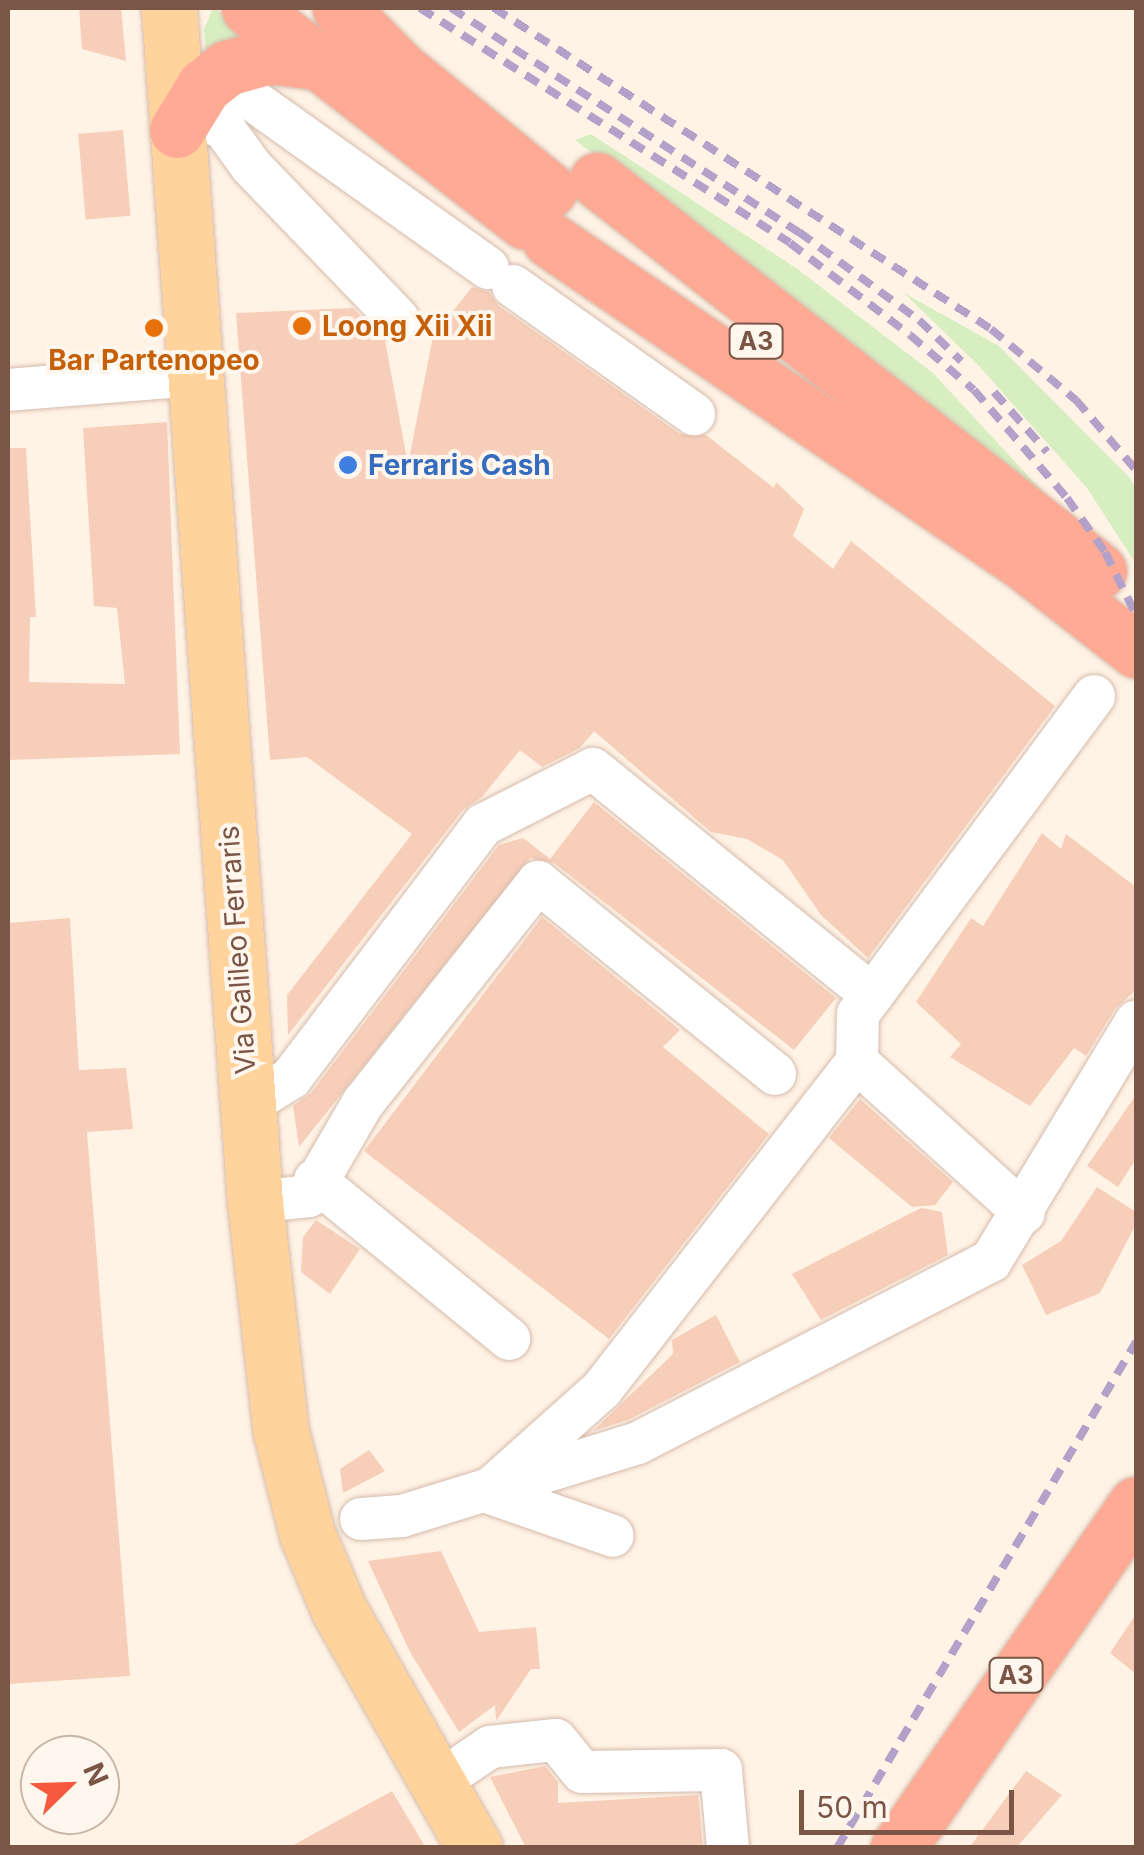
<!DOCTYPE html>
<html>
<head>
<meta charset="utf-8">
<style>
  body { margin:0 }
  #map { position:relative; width:1144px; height:1855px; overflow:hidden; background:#fff3e5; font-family:Inter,sans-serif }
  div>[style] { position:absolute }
  .green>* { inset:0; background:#d7eec1 }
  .building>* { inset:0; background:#f7ceb9; transform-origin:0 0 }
  .roads { filter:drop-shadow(0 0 2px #d5bbac) drop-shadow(0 0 2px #d5bbac) }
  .minor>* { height:42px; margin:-21px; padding:0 21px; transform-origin:21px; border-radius:21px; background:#fff }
  .major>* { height:55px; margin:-27.5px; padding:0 27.5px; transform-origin:27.5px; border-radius:27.5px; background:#ffd39b }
  .highway>* { height:55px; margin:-27.5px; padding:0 27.5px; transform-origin:27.5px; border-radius:27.5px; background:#ffaa95 }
  .rail>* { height:8px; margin-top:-4px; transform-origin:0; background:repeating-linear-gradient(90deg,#b4a1ca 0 15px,transparent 0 25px) }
  .dots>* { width:28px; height:28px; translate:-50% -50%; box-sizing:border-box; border:5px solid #fff7ed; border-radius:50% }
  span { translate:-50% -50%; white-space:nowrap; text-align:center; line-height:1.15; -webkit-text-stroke:8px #fff7ed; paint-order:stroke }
  .shield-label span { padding:2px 8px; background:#fff7ed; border:2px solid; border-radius:8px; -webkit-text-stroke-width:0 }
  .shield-label { font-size:25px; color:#7b5646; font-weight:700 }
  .food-label { font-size:28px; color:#c56008; font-weight:700 }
  .left { translate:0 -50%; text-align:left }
  .shop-label { font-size:28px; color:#366cbe; font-weight:700 }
  .street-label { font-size:28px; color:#7b5646 }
  .frame { position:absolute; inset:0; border:10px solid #7b5646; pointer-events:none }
  .north { position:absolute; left:20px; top:1735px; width:100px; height:100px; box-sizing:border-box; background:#fff7ed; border:2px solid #cab7aa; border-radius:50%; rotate:67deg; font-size:28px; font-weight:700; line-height:40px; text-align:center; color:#7b5646 }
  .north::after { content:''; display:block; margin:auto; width:35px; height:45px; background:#f6593d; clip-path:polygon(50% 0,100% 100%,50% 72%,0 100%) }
  .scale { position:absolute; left:799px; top:1790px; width:215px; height:45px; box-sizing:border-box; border:5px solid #7b5646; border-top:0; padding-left:12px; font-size:30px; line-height:35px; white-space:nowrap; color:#7b5646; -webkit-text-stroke:8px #fff7ed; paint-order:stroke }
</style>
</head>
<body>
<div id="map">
  <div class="green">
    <i style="clip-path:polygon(213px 8px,254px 34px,206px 58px,204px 29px)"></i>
    <i style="clip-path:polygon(591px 134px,796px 268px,933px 373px,1056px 506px,936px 420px,575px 140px)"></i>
    <i style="clip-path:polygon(904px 293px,999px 346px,1130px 478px,1136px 489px,1136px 564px,1087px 488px,979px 366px)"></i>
  </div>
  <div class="building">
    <i style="clip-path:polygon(79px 8px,121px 8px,126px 61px,82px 49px)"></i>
    <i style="left:123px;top:130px;width:86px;height:45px;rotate:85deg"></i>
    <i style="clip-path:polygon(472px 287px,489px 292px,499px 306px,680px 434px,706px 435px,774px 488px,776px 482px,804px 509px,793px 536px,833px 569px,851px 541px,1055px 706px,868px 958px,821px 915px,783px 860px,747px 839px,711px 832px,594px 731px,580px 748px,542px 767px,520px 750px,482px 797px,463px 810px,288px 1035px,287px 995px,412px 834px,307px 757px,270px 760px,236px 313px,353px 308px,385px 340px,408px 465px,433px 336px)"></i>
    <i style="clip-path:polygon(167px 422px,180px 754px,8px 760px,8px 448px,26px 448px,36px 617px,30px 617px,29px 682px,125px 684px,117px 608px,94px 606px,83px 428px)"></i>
    <i style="clip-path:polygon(594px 802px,836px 998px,794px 1050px,554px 863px,530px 858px,299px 1147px,293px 1106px,311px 1093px,499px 845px,523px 838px,550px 859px)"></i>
    <i style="clip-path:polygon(1042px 833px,1061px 849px,1066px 834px,1136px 887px,1136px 990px,1115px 1009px,1086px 1056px,1074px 1048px,1030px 1106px,950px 1057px,961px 1044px,916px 1002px,971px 918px,983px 926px)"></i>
    <i style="clip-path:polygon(542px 917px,680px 1030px,663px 1047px,769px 1134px,609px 1339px,364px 1151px)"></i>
    <i style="clip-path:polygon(70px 918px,79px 1070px,126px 1068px,133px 1129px,87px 1132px,130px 1676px,8px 1684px,8px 923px)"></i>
    <i style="clip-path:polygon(1136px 1095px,1136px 1159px,1118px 1187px,1087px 1166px)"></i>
    <i style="clip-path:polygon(860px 1099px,953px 1182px,935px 1205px,912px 1207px,829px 1138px)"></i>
    <i style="clip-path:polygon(1097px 1187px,1136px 1212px,1136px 1224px,1100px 1293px,1046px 1315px,1022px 1265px,1061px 1241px)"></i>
    <i style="clip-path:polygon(921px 1208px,942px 1212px,948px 1255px,821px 1320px,792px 1274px)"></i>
    <i style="clip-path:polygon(316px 1220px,360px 1249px,330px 1294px,301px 1272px,303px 1237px)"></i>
    <i style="clip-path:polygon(716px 1315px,740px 1362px,628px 1420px,593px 1431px,673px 1354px,672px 1340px)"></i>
    <i style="clip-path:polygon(369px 1450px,385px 1471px,343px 1493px,340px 1469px)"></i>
    <i style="clip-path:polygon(441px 1551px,479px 1632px,536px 1627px,540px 1669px,531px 1669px,496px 1721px,495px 1705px,459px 1732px,410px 1652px,368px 1561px)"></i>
    <i style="clip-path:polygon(1136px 1614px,1136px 1674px,1110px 1653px)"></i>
    <i style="clip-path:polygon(545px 1766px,558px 1782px,558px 1803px,698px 1795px,703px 1848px,526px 1848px,490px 1777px)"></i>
    <i style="clip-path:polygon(1026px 1771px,1062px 1795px,1016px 1848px,969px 1848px)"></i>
    <i style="clip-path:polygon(392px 1791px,426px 1848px,288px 1848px)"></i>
  </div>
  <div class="roads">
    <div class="minor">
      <i style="left:216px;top:74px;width:334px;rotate:35.5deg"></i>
      <i style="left:184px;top:116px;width:41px;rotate:15.8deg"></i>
      <i style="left:223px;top:127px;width:48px;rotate:54.3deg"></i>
      <i style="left:251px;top:166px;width:212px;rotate:46.1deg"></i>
      <i style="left:513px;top:286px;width:222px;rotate:35.3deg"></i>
      <i style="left:8px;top:390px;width:188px;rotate:-4.6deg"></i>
      <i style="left:857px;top:1062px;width:225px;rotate:42.1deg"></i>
      <i style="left:248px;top:1105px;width:51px;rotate:-32.1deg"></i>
      <i style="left:291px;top:1078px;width:318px;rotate:-52.8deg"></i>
      <i style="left:483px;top:825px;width:123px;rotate:-27deg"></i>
      <i style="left:593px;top:769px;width:359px;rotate:39deg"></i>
      <i style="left:315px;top:1180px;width:251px;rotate:39.3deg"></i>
      <i style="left:255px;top:1202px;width:54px;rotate:-6.3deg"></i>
      <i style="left:309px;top:1196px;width:108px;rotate:-59.9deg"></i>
      <i style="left:363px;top:1103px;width:282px;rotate:-51.6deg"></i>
      <i style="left:538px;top:882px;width:305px;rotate:39deg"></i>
      <i style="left:487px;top:1492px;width:154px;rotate:-41.8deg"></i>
      <i style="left:602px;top:1389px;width:415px;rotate:-52.1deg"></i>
      <i style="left:857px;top:1062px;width:48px;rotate:-88.8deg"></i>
      <i style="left:858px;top:1014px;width:396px;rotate:-53.4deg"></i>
      <i style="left:487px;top:1492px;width:133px;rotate:19.2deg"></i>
      <i style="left:361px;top:1519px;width:41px;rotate:-4.2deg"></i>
      <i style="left:402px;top:1516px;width:247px;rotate:-17.2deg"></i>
      <i style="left:638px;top:1443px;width:397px;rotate:-27.3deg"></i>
      <i style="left:991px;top:1261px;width:280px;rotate:-58.8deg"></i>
      <i style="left:437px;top:1783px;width:64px;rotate:-34.2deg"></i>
      <i style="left:490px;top:1747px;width:66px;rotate:-6.1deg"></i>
      <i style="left:556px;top:1740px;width:41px;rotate:50.9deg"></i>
      <i style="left:582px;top:1772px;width:139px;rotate:-0.8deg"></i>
      <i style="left:721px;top:1770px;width:78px;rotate:84.9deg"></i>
    </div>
    <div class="major">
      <i style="left:169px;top:8px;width:1197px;rotate:85.88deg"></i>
      <i style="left:255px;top:1202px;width:231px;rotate:83.6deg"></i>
      <i style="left:281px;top:1432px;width:105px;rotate:75.7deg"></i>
      <i style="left:307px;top:1534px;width:82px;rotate:67.2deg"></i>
      <i style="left:339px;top:1610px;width:274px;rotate:60.3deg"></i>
    </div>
    <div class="highway">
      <i style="left:249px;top:8px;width:349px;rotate:37.7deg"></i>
      <i style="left:340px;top:8px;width:86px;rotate:45.5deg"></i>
      <i style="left:400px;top:69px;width:192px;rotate:39.1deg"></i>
      <i style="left:177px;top:130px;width:52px;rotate:-58.5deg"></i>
      <i style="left:204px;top:86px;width:29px;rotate:-38deg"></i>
      <i style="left:227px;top:68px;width:44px;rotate:-15.9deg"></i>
      <i style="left:269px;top:56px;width:48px;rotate:7.1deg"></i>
      <i style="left:597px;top:180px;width:636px;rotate:37.91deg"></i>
      <i style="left:550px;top:240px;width:576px;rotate:34.24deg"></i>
      <i style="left:1026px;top:564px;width:140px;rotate:38deg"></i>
      <i style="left:898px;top:1848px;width:418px;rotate:-55.3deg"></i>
    </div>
  </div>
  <div class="rail">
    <i style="left:420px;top:8px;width:438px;rotate:32.4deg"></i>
    <i style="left:790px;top:243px;width:151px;rotate:37.5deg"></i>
    <i style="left:910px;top:335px;width:84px;rotate:40.7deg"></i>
    <i style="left:974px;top:390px;width:143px;rotate:49.3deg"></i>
    <i style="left:1067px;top:498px;width:66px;rotate:54.9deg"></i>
    <i style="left:1105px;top:552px;width:70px;rotate:63.8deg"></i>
    <i style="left:451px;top:8px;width:414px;rotate:32.8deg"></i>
    <i style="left:799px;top:232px;width:149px;rotate:36.3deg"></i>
    <i style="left:919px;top:320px;width:59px;rotate:44.3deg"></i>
    <i style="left:494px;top:8px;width:592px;rotate:32.86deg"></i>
    <i style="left:991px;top:329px;width:111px;rotate:39.9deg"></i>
    <i style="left:1076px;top:400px;width:92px;rotate:49.4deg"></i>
    <i style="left:994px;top:392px;width:80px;rotate:48.5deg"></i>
    <i style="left:837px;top:1848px;width:588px;rotate:-59.42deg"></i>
  </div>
  <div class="dots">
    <i style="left:302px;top:326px;background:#e8710a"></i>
    <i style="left:154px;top:328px;background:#e8710a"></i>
    <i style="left:348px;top:465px;background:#3f7fe0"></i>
  </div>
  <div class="shield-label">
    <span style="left:756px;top:341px">A3</span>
    <span style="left:1016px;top:1675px">A3</span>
  </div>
  <div class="food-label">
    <span class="left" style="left:322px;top:326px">Loong Xii Xii</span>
    <span style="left:154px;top:360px">Bar Partenopeo</span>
  </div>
  <div class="shop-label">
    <span class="left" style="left:368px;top:465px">Ferraris Cash</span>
  </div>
  <div class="street-label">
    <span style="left:237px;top:950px;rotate:-94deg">Via Galileo Ferraris</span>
  </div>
  <div class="frame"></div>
  <div class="north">N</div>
  <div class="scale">50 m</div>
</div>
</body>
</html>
